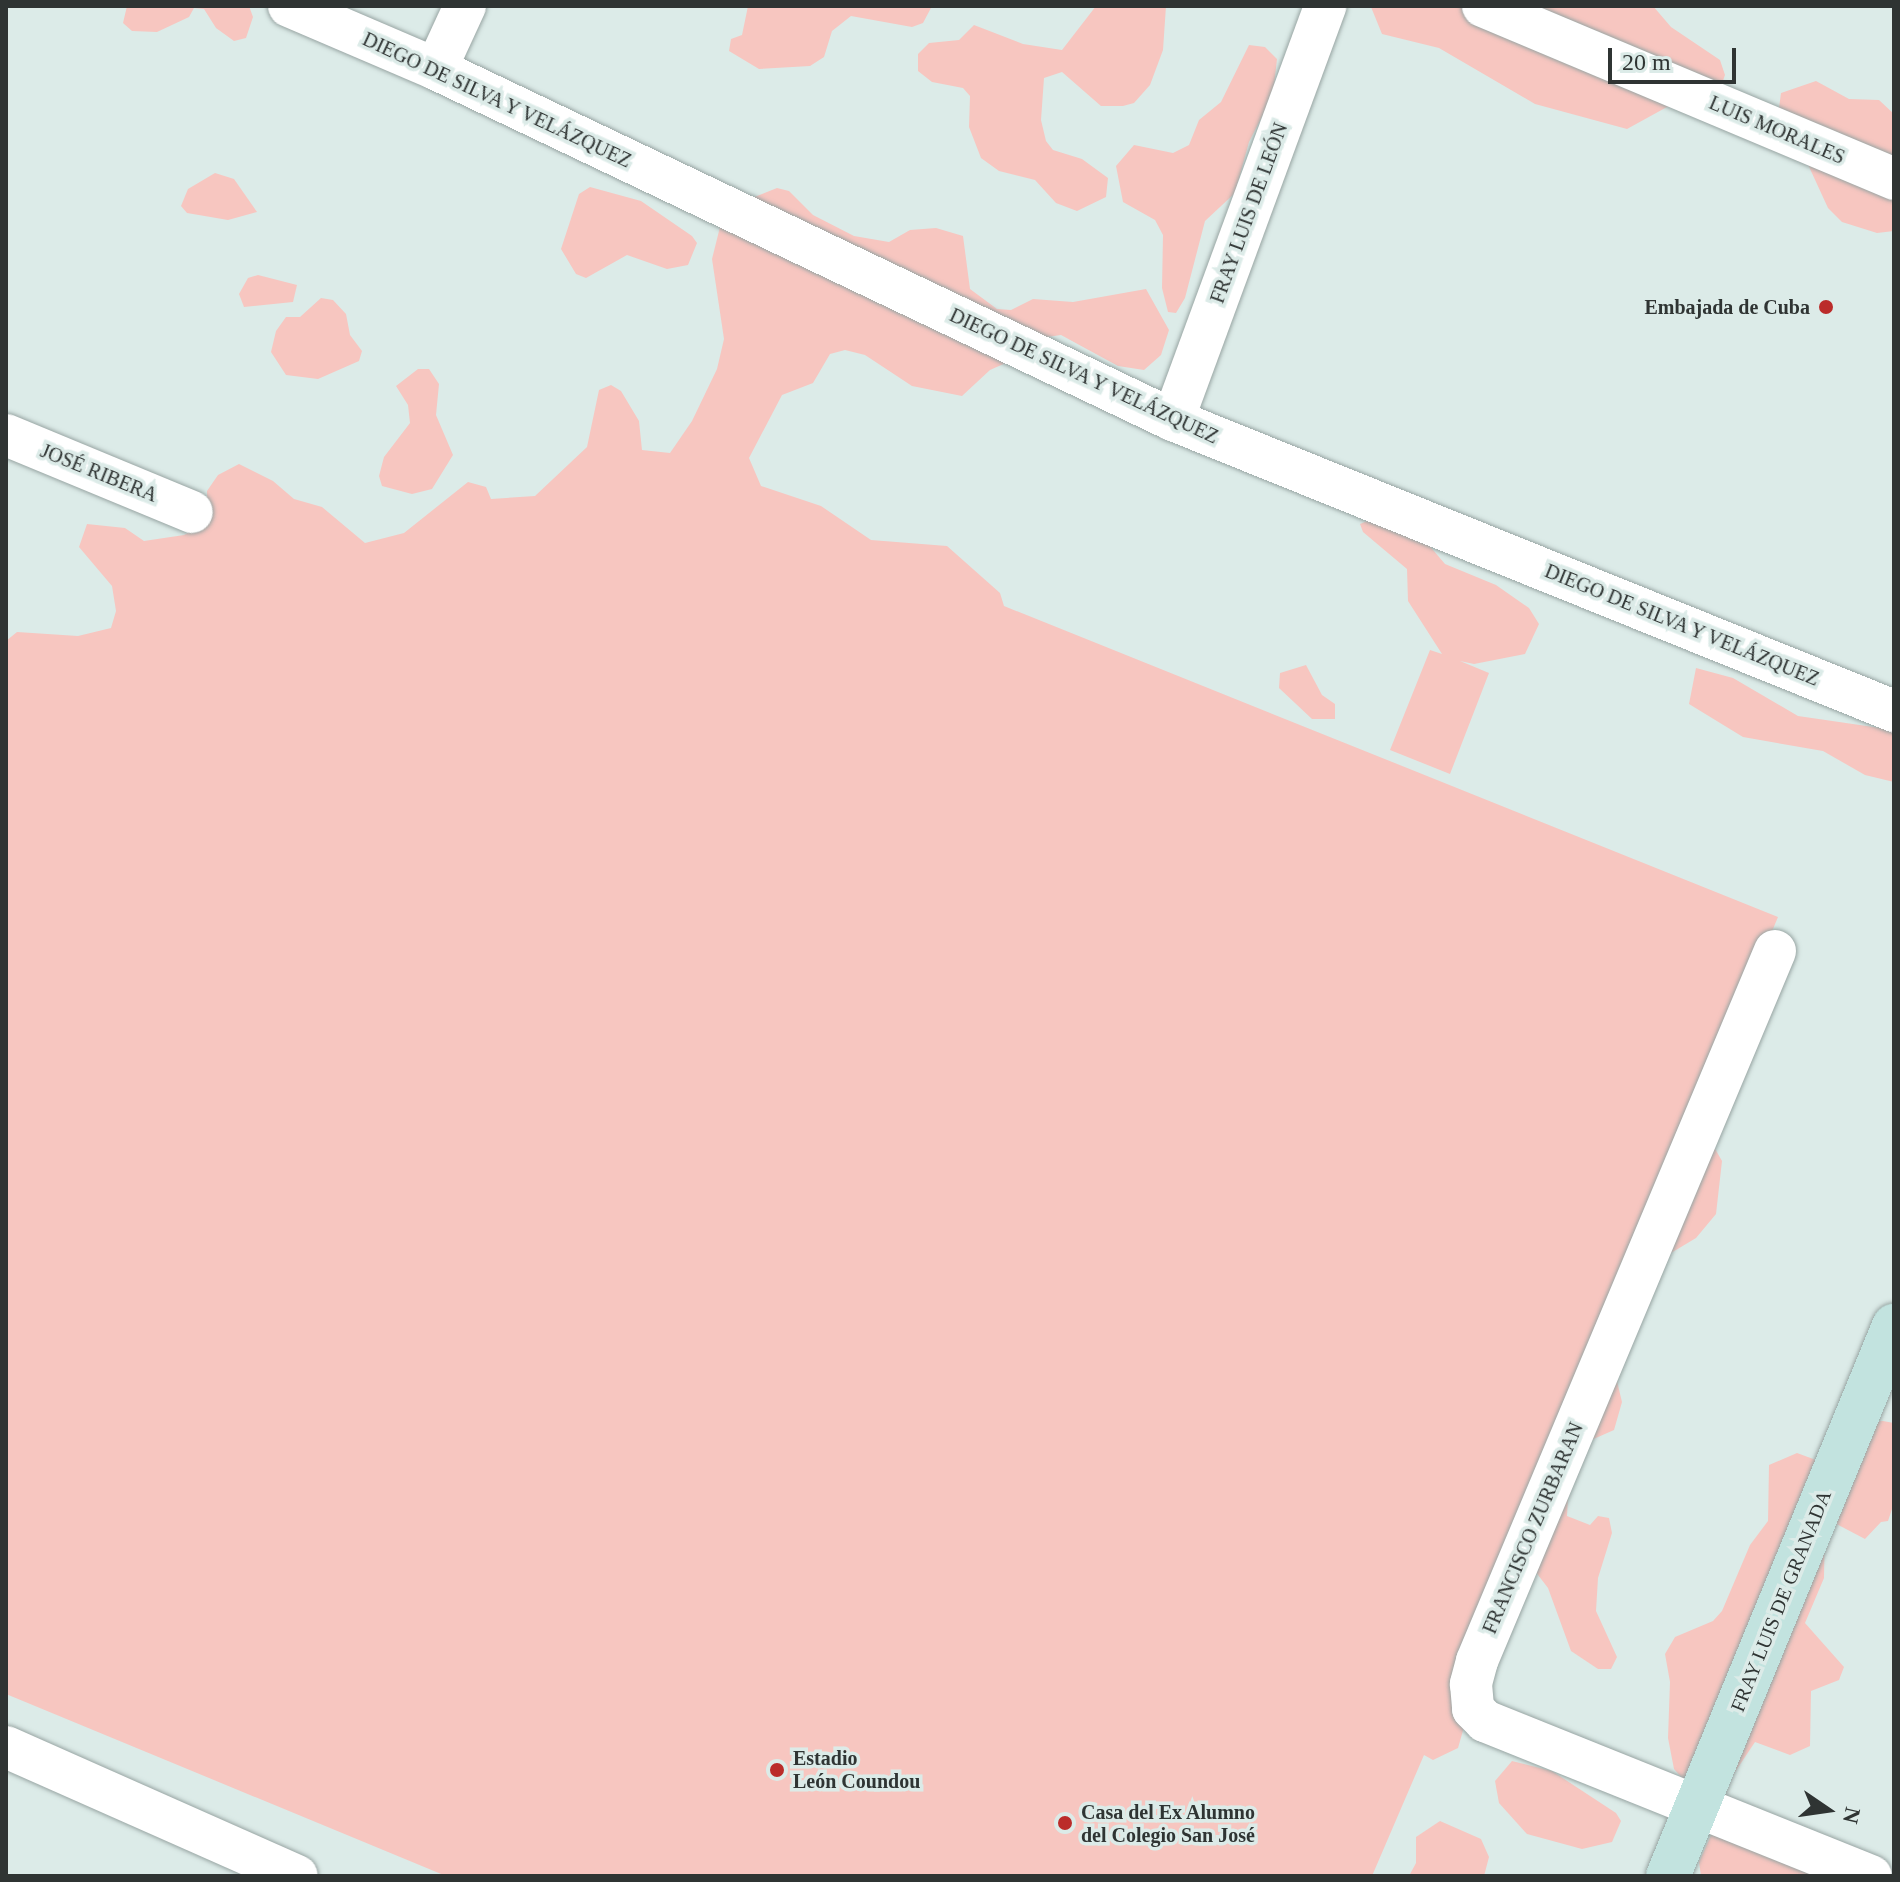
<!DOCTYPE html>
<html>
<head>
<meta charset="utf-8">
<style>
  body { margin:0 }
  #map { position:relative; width:1900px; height:1882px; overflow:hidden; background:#dcebe8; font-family:"Times New Roman",serif }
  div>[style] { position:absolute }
  .green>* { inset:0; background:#f7c6c0 }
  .roads { filter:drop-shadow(0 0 2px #98a5a3) drop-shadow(0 0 2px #98a5a3) }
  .street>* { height:42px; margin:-21px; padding:0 21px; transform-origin:21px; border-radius:21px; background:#fff }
  .secondary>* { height:44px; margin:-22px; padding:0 22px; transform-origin:22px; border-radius:22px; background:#c2e3df }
  .dots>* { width:22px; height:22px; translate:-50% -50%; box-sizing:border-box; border:4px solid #dcebe8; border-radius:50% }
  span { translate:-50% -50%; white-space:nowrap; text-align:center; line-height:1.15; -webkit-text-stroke:7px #dcebe8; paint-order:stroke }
  .street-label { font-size:20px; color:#2f3433 }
  .poi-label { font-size:20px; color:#2f3433; font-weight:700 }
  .right { translate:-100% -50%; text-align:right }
  .left { translate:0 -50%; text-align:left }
  .frame { position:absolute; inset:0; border:8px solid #2f3433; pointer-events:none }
  .north { position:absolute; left:1788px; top:1770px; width:80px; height:80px; -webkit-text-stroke:6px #dcebe8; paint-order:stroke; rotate:103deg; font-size:22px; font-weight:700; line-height:32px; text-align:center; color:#2f3433 }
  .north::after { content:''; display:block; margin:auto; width:28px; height:36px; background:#2f3433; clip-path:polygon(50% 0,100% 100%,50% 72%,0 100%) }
  .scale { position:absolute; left:1608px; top:48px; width:128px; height:36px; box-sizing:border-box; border:4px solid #2f3433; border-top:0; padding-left:10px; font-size:24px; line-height:28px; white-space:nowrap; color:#2f3433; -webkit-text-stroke:6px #dcebe8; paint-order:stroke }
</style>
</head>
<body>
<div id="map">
  <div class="green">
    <i style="clip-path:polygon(127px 6px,249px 6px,253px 17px,246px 38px,234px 41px,216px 28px,204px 9px,194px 8px,189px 17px,157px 32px,132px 31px,123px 23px)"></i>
    <i style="clip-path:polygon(748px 6px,932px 6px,923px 23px,912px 27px,851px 16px,832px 31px,824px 57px,810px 66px,759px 69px,729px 51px,731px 39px,742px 35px)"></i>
    <i style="clip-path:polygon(1096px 6px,1166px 6px,1163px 50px,1150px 85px,1134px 103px,1123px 106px,1101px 106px,1062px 72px,1044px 78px,1041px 120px,1046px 141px,1053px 150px,1082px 159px,1108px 178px,1106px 197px,1077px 211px,1056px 203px,1035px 180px,999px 171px,981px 158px,969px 127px,970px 96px,963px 88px,932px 82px,918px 71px,918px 54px,929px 43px,959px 40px,974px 25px,1023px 44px,1062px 50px)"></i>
    <i style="clip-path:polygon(1653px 6px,1671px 27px,1720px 60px,1725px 75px,1714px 106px,1667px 107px,1627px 129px,1535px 104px,1439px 48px,1382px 34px,1371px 7px)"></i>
    <i style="clip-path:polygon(1249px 45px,1265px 47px,1277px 59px,1273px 95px,1249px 142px,1235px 193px,1205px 221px,1185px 298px,1176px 313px,1168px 312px,1162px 288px,1163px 235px,1155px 220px,1123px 202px,1116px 166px,1134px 145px,1173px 153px,1189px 145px,1199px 120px,1221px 102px)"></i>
    <i style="clip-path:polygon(1816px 81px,1849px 99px,1879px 100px,1894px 114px,1894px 231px,1877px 233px,1842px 222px,1828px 208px,1805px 158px,1777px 123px,1781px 93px)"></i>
    <i style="clip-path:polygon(215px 173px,234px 179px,257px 212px,228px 220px,187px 213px,181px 206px,188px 189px)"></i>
    <i style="clip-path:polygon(590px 187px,641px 201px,692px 236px,697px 243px,688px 265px,667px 269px,627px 255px,586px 278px,576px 274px,561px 249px,579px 194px)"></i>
    <i style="clip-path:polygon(777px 188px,789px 191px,813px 215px,854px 236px,889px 242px,910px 230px,936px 228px,963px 236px,970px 289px,997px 309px,1011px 310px,1033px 299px,1073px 302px,1146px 289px,1169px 330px,1161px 355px,1144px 370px,1118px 366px,1061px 335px,1026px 340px,1019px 357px,990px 370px,962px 396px,912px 386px,865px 355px,845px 350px,830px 354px,813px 383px,782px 395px,749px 458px,761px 486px,821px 506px,871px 540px,947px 546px,1000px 593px,1004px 606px,1778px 917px,1689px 1128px,1714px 1147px,1722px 1161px,1716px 1214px,1696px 1238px,1671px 1253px,1664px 1267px,1616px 1377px,1622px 1402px,1614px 1430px,1589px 1441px,1570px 1460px,1567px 1516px,1590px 1525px,1598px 1516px,1609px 1518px,1612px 1533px,1598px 1578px,1596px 1611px,1617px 1657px,1611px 1669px,1598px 1669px,1571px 1651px,1548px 1588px,1535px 1571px,1468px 1713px,1458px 1748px,1433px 1760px,1424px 1755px,1372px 1876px,446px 1876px,6px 1694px,6px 641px,17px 632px,78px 636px,111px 628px,116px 611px,112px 586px,79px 547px,87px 524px,125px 528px,144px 541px,184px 535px,207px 523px,207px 491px,218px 475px,239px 464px,273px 481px,294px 499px,322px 507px,365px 543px,404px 533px,468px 482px,486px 487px,491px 499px,535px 496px,587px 447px,599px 390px,611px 385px,621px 391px,639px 421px,642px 450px,670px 453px,692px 421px,717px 369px,724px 339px,712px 259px,720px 227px,729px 207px)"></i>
    <i style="clip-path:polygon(258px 275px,297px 285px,293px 302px,244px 307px,239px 294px,248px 278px)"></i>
    <i style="clip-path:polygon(321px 298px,333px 300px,346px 314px,350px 335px,362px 351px,359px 361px,318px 379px,286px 375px,271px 352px,276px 331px,286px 317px,300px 317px)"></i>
    <i style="clip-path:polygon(418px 369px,429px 369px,439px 384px,436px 415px,453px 455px,432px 489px,412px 494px,382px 486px,379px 476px,384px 457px,410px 423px,408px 405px,396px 386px)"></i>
    <i style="clip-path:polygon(1372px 519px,1422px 537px,1445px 564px,1496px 585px,1529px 608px,1539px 624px,1525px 654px,1474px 664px,1460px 661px,1489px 673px,1450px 774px,1390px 750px,1430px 650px,1442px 654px,1408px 601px,1407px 569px,1363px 532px,1360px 524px)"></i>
    <i style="clip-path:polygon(1306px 665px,1322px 695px,1335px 704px,1335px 719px,1312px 719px,1279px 688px,1280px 673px)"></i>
    <i style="clip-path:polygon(1696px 668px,1733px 678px,1798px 716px,1894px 730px,1894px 782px,1865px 775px,1823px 751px,1743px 737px,1689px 704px)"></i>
    <i style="clip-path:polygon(1883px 1421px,1894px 1423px,1894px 1503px,1888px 1521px,1881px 1522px,1865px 1539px,1825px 1518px,1824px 1578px,1805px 1623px,1844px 1667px,1839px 1680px,1811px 1691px,1810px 1746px,1790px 1755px,1755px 1742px,1723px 1790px,1683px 1779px,1674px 1769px,1668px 1738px,1670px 1682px,1665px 1654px,1675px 1637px,1713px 1621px,1722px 1611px,1750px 1545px,1768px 1521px,1769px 1465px,1797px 1453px,1824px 1463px,1863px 1422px)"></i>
    <i style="clip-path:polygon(1512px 1761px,1552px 1771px,1616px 1813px,1621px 1821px,1612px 1842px,1582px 1849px,1527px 1834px,1499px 1803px,1495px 1781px)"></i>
    <i style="clip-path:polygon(1440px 1821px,1481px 1839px,1489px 1857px,1484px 1876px,1409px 1876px,1416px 1863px,1416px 1837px)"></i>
    <i style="clip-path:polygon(1712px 1833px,1830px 1876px,1701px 1876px,1699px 1862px)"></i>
  </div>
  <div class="roads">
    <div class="street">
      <i style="left:289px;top:6px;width:160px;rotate:23.2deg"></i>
      <i style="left:436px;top:69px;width:816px;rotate:25.47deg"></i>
      <i style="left:1173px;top:420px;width:778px;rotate:21.98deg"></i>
      <i style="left:1483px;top:6px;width:446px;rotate:22.8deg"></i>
      <i style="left:436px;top:69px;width:69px;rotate:-65.3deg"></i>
      <i style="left:1173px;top:420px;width:441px;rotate:-69.8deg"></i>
      <i style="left:6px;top:435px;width:201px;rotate:22.5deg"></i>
      <i style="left:1775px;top:951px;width:770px;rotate:112.77deg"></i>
      <i style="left:1477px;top:1661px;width:24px;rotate:105deg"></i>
      <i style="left:1471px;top:1684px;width:25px;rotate:85deg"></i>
      <i style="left:1473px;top:1709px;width:17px;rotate:45deg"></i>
      <i style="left:1485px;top:1721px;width:416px;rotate:21.9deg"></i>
      <i style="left:6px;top:1747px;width:318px;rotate:23.9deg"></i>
    </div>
    <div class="secondary">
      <i style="left:1668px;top:1876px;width:595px;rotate:-67.66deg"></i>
    </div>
  </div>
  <div class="dots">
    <i style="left:1826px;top:307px;background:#bb2c2a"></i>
    <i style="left:777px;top:1770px;background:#bb2c2a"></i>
    <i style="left:1065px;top:1823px;background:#bb2c2a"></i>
  </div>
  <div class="street-label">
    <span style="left:497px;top:100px;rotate:25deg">DIEGO DE SILVA Y VELÁZQUEZ</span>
    <span style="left:1777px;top:130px;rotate:23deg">LUIS MORALES</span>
    <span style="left:1249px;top:213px;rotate:-70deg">FRAY LUIS DE LEÓN</span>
    <span style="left:1084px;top:376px;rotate:25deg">DIEGO DE SILVA Y VELÁZQUEZ</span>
    <span style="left:99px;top:473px;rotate:22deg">JOSÉ RIBERA</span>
    <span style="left:1682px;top:625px;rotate:22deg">DIEGO DE SILVA Y VELÁZQUEZ</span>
    <span style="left:1533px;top:1528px;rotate:-67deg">FRANCISCO ZURBARAN</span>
    <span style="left:1781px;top:1601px;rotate:-68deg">FRAY LUIS DE GRANADA</span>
  </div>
  <div class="poi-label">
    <span class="right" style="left:1810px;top:307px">Embajada de Cuba</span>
    <span class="left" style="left:793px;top:1770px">Estadio<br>León Coundou</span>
    <span class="left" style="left:1081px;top:1824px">Casa del Ex Alumno<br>del Colegio San José</span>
  </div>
  <div class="frame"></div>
  <div class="north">N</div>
  <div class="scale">20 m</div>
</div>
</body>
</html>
